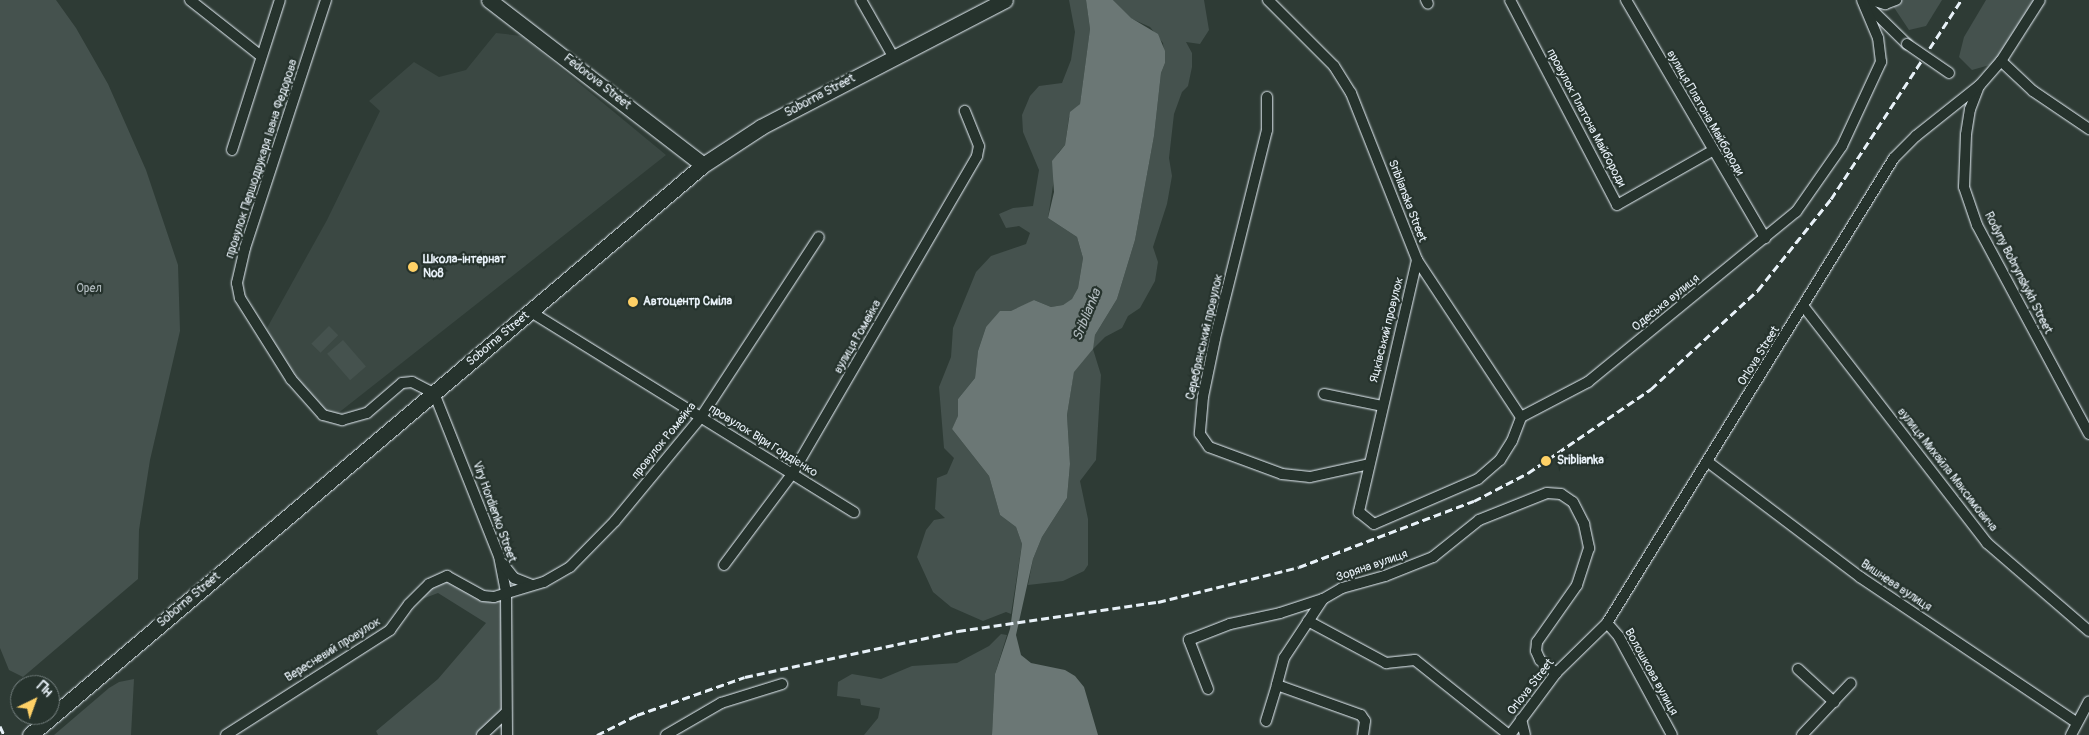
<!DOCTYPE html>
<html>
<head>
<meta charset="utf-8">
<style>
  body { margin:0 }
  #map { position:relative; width:2089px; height:735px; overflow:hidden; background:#2e3b35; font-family:Pangolin,sans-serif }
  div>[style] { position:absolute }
  .built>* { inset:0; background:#3b4843 }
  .green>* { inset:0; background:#45524e; transform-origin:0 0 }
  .water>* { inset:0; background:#6b7775 }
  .roads { filter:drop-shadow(0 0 1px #e8f1f8) drop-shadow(0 0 1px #e8f1f8) }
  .street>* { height:10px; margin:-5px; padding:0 5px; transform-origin:5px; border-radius:5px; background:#26332d }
  .secondary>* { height:15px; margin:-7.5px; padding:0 7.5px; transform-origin:7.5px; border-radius:7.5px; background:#26332d }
  .rail>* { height:3px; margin-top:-1.5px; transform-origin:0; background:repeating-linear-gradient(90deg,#e8f1f8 0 8px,transparent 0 12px) }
  .bridges { filter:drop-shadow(0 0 1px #e8f1f8) drop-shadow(0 0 1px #e8f1f8) }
  .street-bridge>* { height:10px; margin:-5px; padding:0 5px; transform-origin:5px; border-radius:5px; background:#26332d }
  .dots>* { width:14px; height:14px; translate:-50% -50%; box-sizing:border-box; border:2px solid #26332d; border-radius:50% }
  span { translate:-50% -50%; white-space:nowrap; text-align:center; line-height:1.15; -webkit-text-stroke:4.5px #26332d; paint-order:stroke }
  .street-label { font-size:12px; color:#e8f1f8 }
  .poi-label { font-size:12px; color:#e8f1f8; font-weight:700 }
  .left { translate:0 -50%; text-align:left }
  .park-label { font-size:12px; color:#afb9bc }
  .water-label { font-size:14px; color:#b0babd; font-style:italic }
  .north { position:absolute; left:10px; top:675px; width:50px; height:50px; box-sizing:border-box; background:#26332d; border:1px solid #747f7e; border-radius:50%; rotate:42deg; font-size:14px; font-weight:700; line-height:20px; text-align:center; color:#e8f1f8 }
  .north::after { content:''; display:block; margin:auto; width:18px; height:22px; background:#ffd166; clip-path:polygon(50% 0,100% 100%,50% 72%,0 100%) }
</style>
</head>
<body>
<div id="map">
  <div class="built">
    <i style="clip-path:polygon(496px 33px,522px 36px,666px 155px,337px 414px,327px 414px,294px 376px,268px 338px,267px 328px,327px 220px,380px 111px,369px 101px,414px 62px,439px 77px,466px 70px)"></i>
  </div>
  <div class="green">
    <i style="clip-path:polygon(0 0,56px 0,76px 28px,108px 84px,146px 170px,178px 265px,180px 331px,150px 460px,139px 530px,138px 579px,23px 677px,9px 670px,0 648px)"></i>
    <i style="clip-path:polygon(1069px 0,1086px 0,1090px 29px,1080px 104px,1069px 117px,1065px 145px,1058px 153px,1048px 218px,1077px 237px,1083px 258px,1078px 288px,1072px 300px,1063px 305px,1051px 307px,1034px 300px,986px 327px,978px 351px,975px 378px,958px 399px,958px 417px,952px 429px,989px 476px,1000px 515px,1016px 527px,1022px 544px,1011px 614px,1006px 612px,983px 621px,951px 607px,933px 592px,917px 557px,926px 530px,934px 520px,945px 518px,935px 509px,937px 478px,947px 474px,954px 458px,944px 448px,939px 387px,951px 357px,953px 328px,976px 272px,991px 256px,1026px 244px,1030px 233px,1019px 226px,1006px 228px,999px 214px,1013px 208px,1033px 206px,1039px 170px,1023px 132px,1022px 115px,1030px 96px,1039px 86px,1062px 83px,1071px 60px,1075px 32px)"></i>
    <i style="clip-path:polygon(1113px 0,1204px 0,1209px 30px,1200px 44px,1186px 42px,1192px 53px,1192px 67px,1188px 86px,1182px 92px,1174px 114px,1169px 158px,1172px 176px,1167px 204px,1153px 247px,1158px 262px,1155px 281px,1140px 308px,1128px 316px,1122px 328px,1105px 337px,1093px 349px,1101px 375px,1096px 460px,1080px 481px,1088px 519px,1088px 565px,1084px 571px,1063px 581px,1028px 585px,1033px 559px,1042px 537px,1067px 498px,1070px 464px,1067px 415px,1074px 371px,1092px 349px,1095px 335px,1117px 299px,1135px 240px,1154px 136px,1161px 73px,1165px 63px,1163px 43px,1150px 27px,1130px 18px)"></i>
    <i style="clip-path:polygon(1896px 0,1942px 0,1926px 26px,1909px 30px,1891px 3px)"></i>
    <i style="clip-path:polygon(1986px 0,2040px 0,2000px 62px,1972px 70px,1959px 57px,1964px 37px)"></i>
    <i style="left:329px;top:326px;width:13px;height:25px;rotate:45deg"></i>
    <i style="left:343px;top:340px;width:35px;height:21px;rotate:49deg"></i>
    <i style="clip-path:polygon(447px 576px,483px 596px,503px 594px,506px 713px,482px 735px,378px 735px,376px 731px,438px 679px,486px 623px,438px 593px,409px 604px)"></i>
    <i style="clip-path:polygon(1001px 634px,1007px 635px,995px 674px,992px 735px,864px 735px,878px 718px,880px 708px,861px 705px,860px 699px,837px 696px,838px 682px,852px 674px,881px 679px,912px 666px,957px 663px,989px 646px)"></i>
    <i style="clip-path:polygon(134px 679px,131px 735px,54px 735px,109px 688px,119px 682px)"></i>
  </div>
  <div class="water">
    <i style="clip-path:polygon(1086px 0,1113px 0,1131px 18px,1158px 34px,1165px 51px,1165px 63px,1161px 73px,1154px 136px,1135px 240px,1117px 299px,1095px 335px,1093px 349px,1074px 372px,1067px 415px,1070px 464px,1067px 498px,1042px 537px,1033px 559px,1016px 635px,1021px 655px,1031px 663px,1065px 670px,1075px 676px,1084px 687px,1098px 735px,992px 735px,995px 674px,1010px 629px,1022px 544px,1016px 527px,1000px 515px,989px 476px,952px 429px,958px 416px,958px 399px,975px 378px,978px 351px,986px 327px,1000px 311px,1011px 311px,1034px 300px,1051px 307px,1063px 305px,1072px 299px,1078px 288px,1083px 258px,1077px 237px,1048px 218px,1054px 192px,1052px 161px,1065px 145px,1070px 112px,1080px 104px,1090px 29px)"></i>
  </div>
  <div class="roads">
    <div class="street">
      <i style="left:190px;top:0;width:90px;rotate:38.3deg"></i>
      <i style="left:326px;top:0;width:261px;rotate:108.1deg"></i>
      <i style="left:245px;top:248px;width:36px;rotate:103deg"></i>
      <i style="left:237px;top:283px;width:15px;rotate:79deg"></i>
      <i style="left:240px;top:298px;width:96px;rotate:57.8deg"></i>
      <i style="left:291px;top:379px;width:48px;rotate:48.4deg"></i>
      <i style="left:323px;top:415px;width:20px;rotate:15deg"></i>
      <i style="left:342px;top:420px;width:26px;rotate:-16deg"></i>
      <i style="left:367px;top:413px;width:46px;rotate:-40.6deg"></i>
      <i style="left:402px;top:383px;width:10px;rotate:-6deg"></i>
      <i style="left:412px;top:382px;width:25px;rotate:27deg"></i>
      <i style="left:434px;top:393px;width:175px;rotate:68.3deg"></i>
      <i style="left:499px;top:556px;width:38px;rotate:79deg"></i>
      <i style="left:506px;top:593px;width:142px;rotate:89.6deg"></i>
      <i style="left:861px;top:0;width:67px;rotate:60.4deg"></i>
      <i style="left:1268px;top:0;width:93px;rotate:45deg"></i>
      <i style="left:1334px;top:66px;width:32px;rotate:58deg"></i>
      <i style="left:1351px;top:93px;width:180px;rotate:68.4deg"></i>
      <i style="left:1417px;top:260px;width:188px;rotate:56.5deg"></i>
      <i style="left:1426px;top:0;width:4px;rotate:63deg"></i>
      <i style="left:1510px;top:0;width:231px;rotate:62.4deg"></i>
      <i style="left:1617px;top:205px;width:109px;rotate:-29.6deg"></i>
      <i style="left:1626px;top:0;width:276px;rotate:59.7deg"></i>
      <i style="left:1871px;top:0;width:15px;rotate:16deg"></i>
      <i style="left:1885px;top:4px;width:12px;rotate:-20deg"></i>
      <i style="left:1867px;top:5px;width:56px;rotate:44.3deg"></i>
      <i style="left:2001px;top:61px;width:44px;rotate:43.2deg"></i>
      <i style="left:2033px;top:91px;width:68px;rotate:34.2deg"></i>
      <i style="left:1979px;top:86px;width:25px;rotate:111deg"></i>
      <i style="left:1970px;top:109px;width:26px;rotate:99deg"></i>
      <i style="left:1966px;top:135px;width:52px;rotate:92.2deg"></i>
      <i style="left:1964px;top:187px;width:40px;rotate:71.1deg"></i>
      <i style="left:1977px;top:225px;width:237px;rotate:61.8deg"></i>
      <i style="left:1267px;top:97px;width:33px;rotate:90deg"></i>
      <i style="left:1267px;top:130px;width:215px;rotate:104deg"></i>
      <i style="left:1215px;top:339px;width:59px;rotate:101.7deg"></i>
      <i style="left:1203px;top:397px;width:37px;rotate:95deg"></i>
      <i style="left:1200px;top:434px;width:16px;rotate:55deg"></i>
      <i style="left:1209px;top:447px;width:78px;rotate:20.3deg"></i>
      <i style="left:1282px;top:474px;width:28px;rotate:6deg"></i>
      <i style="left:1310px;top:477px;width:60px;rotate:-12.4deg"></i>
      <i style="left:232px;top:150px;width:157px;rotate:-72.3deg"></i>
      <i style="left:1417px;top:260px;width:259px;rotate:103deg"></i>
      <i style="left:1359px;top:512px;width:19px;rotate:39deg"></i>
      <i style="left:1374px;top:524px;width:113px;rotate:-23.4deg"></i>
      <i style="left:1478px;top:479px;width:29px;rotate:-41deg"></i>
      <i style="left:1500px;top:460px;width:22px;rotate:-58deg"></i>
      <i style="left:1512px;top:441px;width:26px;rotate:-69deg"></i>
      <i style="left:1521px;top:417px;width:76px;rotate:-27.6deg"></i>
      <i style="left:1588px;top:382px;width:269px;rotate:-39.3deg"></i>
      <i style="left:1796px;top:212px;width:80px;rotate:-55.1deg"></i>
      <i style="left:1842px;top:146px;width:93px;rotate:-65.1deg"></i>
      <i style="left:1881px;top:62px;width:24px;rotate:-97deg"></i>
      <i style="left:1878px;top:38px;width:41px;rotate:-112.8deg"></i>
      <i style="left:1804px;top:307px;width:299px;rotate:52.2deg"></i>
      <i style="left:1987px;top:543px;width:135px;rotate:40.8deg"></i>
      <i style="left:531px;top:312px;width:380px;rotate:31.8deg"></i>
      <i style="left:1324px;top:394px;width:59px;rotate:11.7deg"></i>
      <i style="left:1708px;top:462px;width:191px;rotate:37.1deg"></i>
      <i style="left:1860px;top:577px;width:260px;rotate:33.9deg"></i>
      <i style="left:503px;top:564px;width:18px;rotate:52deg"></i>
      <i style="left:514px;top:578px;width:19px;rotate:21deg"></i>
      <i style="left:724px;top:565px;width:114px;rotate:-53.2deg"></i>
      <i style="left:792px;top:474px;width:368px;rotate:-59.8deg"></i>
      <i style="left:977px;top:156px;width:10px;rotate:-79deg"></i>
      <i style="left:979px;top:146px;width:38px;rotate:-112deg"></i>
      <i style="left:1323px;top:599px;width:71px;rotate:123.5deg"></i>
      <i style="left:1284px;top:658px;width:28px;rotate:105deg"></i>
      <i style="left:1277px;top:685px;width:89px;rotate:19.7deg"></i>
      <i style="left:1361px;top:715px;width:7px;rotate:56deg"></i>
      <i style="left:1365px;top:721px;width:14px;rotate:98deg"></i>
      <i style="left:1308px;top:621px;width:89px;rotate:28.3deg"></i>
      <i style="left:1386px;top:663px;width:29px;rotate:-6deg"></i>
      <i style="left:1415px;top:660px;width:120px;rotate:38.6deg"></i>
      <i style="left:1607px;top:623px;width:18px;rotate:49deg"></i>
      <i style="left:1619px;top:637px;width:111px;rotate:61.6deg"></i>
      <i style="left:1798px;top:669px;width:49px;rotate:42.5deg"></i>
      <i style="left:1208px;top:689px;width:53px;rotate:-111.2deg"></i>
      <i style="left:1189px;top:640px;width:44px;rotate:-21.3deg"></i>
      <i style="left:1230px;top:624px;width:51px;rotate:-12.4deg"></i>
      <i style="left:1280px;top:613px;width:45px;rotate:-18deg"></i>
      <i style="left:1323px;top:599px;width:22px;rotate:-30deg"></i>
      <i style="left:1342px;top:588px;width:45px;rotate:-15.6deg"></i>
      <i style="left:1385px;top:576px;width:52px;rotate:-21.6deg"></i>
      <i style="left:1433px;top:557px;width:59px;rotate:-38.8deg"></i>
      <i style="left:1479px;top:520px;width:73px;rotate:-21.7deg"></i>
      <i style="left:1547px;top:493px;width:14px;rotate:4deg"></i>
      <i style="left:1561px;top:494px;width:14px;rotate:34deg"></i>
      <i style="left:1573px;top:502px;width:25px;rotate:63deg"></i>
      <i style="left:1584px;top:524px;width:25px;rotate:78deg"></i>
      <i style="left:1589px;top:548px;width:39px;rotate:108deg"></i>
      <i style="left:1577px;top:585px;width:70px;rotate:125.1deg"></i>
      <i style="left:1537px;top:642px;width:9px;rotate:96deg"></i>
      <i style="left:1536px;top:651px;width:10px;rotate:66deg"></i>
      <i style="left:1540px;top:660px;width:21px;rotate:39deg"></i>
      <i style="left:1521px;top:719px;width:16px;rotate:76deg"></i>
      <i style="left:1266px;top:721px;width:38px;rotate:-73deg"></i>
      <i style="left:226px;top:735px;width:195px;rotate:-32.6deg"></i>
      <i style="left:390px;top:630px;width:32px;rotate:-54deg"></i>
      <i style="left:409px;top:604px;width:28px;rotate:-45deg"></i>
      <i style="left:429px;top:584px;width:20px;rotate:-24deg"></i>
      <i style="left:447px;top:576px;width:41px;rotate:29.1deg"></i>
      <i style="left:483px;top:596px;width:11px;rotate:5deg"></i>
      <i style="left:494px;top:597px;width:52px;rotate:-16.7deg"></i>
      <i style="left:544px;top:582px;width:30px;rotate:-30deg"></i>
      <i style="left:570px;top:567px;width:64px;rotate:-45.6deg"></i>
      <i style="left:615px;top:521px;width:135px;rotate:-50.4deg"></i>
      <i style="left:701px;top:417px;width:215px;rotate:-56.8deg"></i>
      <i style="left:482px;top:735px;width:33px;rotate:-43deg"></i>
      <i style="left:666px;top:735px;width:64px;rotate:-30.2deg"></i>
      <i style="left:721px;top:703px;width:64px;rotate:-17.3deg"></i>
      <i style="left:1510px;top:735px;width:77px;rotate:-53.4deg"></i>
      <i style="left:1556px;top:673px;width:71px;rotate:-44.4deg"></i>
      <i style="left:1607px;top:623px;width:546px;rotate:-58.32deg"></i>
      <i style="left:1894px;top:158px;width:31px;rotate:-45deg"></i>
      <i style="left:1916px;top:136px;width:82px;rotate:-38.6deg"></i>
      <i style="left:1980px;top:85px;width:32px;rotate:-49deg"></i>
      <i style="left:2001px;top:61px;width:72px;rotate:-57.4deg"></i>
      <i style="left:1802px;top:735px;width:71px;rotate:-46.7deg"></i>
      <i style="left:2071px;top:735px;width:38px;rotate:-62deg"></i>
    </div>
    <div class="secondary">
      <i style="left:489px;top:0;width:270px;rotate:37.6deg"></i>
      <i style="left:30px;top:735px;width:882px;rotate:-40.26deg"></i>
      <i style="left:703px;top:165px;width:69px;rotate:-33.2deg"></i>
      <i style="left:761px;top:127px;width:275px;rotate:-27.5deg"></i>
    </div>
  </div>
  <div class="rail">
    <i style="left:0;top:726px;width:10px;rotate:66deg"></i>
    <i style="left:597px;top:735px;width:45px;rotate:-26.6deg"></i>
    <i style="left:637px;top:715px;width:114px;rotate:-19.4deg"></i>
    <i style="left:745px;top:677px;width:218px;rotate:-12.2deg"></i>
    <i style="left:958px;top:631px;width:202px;rotate:-8.3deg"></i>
    <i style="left:1158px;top:602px;width:145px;rotate:-13.9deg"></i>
    <i style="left:1299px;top:567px;width:187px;rotate:-20.7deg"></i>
    <i style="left:1474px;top:501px;width:61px;rotate:-27.4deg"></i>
    <i style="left:1528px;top:473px;width:149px;rotate:-34.3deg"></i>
    <i style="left:1651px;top:389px;width:146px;rotate:-42.8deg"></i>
    <i style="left:1758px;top:290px;width:117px;rotate:-51.3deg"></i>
    <i style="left:1831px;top:199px;width:238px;rotate:-56.8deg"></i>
  </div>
  <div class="bridges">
    <div class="street-bridge">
      <i style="left:1907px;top:44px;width:51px;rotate:34.6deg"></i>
    </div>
  </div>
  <div class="dots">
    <i style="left:413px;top:267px;background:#ffd166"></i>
    <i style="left:633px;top:302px;background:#ffd166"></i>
    <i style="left:1546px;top:461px;background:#ffd166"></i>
  </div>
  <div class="street-label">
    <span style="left:597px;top:82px;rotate:38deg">Fedorova Street</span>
    <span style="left:820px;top:96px;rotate:-28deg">Soborna Street</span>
    <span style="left:1705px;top:113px;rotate:60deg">вулиця Платона Майбороди</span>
    <span style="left:1586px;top:118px;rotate:62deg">провулок Платона Майбороди</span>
    <span style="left:262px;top:159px;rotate:-72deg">провулок Першодрукаря Івана Федорова</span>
    <span style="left:1407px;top:201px;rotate:69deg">Sriblianska Street</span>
    <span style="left:2018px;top:273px;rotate:63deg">Rodyny Bobrynskykh Street</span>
    <span style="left:1666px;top:303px;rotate:-39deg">Одеська вулиця</span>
    <span style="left:1387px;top:330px;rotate:-76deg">Яцківський провулок</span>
    <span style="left:858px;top:337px;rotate:-60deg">вулиця Ромейка</span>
    <span style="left:1205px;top:337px;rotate:-77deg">Серебрянський провулок</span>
    <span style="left:498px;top:339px;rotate:-40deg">Soborna Street</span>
    <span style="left:1759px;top:356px;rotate:-58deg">Orlova Street</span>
    <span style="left:664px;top:441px;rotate:-51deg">провулок Ромейка</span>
    <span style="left:763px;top:441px;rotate:32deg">провулок Віри Гордієнко</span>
    <span style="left:1947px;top:470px;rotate:52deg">вулиця Михайла Максимовича</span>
    <span style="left:494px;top:512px;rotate:70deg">Viry Hordienko Street</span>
    <span style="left:1372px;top:566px;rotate:-19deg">Зоряна вулиця</span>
    <span style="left:1896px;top:586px;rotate:34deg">Вишнева вулиця</span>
    <span style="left:189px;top:600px;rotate:-40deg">Soborna Street</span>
    <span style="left:333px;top:650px;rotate:-32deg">Вересневий провулок</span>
    <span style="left:1651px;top:672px;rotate:61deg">Волошкова вулиця</span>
    <span style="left:1531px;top:687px;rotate:-52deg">Orlova Street</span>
  </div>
  <div class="poi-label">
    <span class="left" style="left:423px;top:267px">Школа-інтернат<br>№8</span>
    <span class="left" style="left:643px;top:302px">Автоцентр Сміла</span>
    <span class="left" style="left:1557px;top:461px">Sriblianka</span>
  </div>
  <div class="park-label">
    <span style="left:89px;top:289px">Орел</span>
  </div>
  <div class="water-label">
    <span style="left:1087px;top:315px;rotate:-68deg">Sriblianka</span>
  </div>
  <div class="north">Пн</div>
</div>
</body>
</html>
